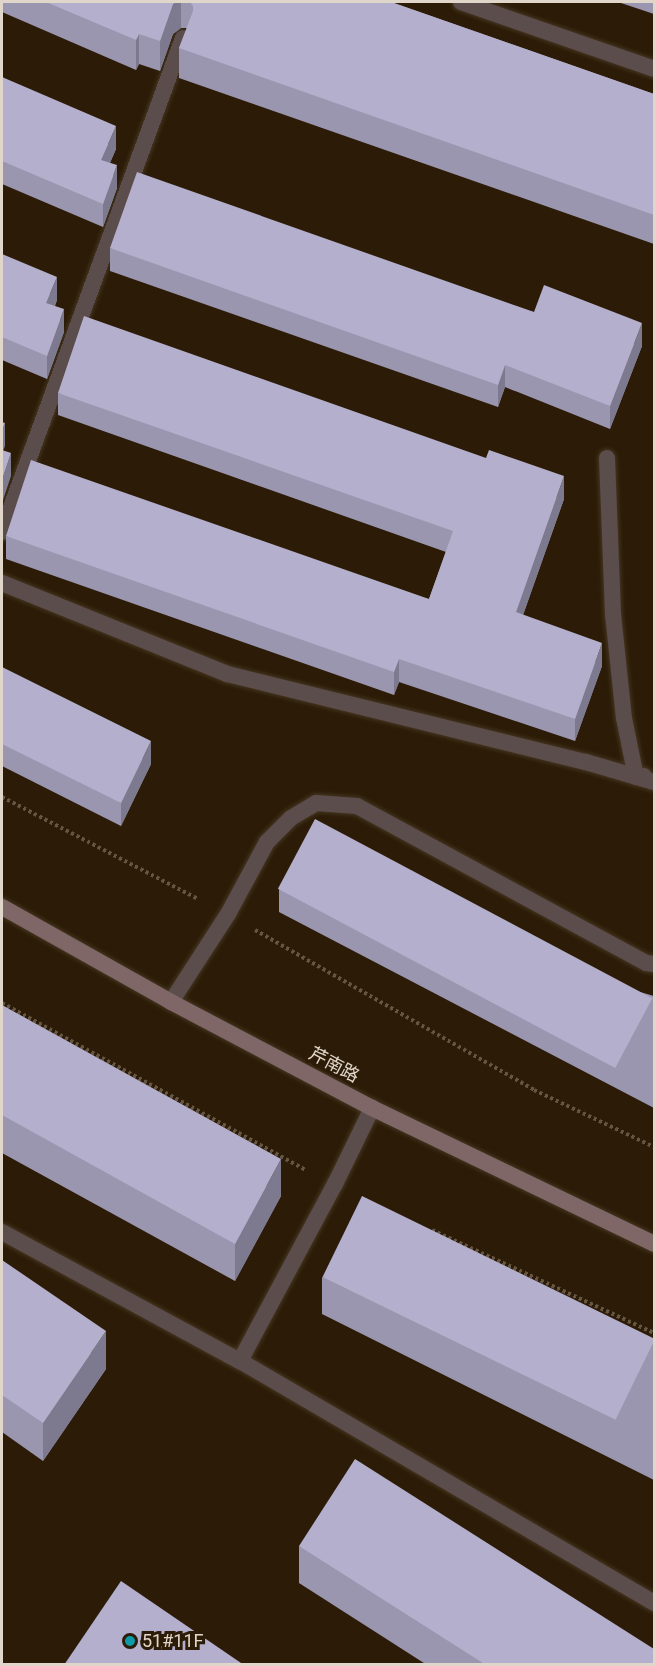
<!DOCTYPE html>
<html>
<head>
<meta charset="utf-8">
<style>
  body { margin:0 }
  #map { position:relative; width:656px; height:1666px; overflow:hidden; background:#2c1c07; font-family:Roboto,"Noto Sans SC",sans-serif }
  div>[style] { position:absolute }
  .path>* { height:4px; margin-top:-2px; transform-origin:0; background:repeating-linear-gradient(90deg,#655644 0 3px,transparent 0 6px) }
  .roads { filter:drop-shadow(0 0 2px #453622) drop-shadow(0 0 2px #453622) }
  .service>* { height:16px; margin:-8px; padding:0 8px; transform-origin:8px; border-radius:8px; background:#5c4d4d }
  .minor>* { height:16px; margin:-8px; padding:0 8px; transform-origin:8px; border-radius:8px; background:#5c4d4d }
  .secondary>* { height:16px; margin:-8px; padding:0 8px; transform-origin:8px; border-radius:8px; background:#7f6667 }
  .wall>* { inset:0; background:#9a96af }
  .shaded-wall>* { inset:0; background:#7d7a8f }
  .building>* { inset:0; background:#b3afcc; transform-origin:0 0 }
  .dots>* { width:16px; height:16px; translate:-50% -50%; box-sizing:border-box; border:3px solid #2c1c07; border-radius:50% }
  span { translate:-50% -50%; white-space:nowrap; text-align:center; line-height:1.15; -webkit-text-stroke:6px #2c1c07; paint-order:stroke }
  .street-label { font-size:18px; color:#e1d6ca }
  .poi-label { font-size:18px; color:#e1d6ca }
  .left { translate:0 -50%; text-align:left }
  .frame { position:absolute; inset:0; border:3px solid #e1d6ca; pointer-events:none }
</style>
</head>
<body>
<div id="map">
  <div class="path">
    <i style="left:2px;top:797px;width:221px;rotate:27.5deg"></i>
    <i style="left:255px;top:930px;width:322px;rotate:29.8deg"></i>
    <i style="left:534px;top:1090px;width:133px;rotate:25.4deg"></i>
    <i style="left:2px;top:1003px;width:347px;rotate:28.8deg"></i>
    <i style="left:432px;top:1230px;width:245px;rotate:24.9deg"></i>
  </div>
  <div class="roads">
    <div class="service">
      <i style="left:461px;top:2px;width:204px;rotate:19.1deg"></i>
      <i style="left:607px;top:458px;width:156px;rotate:87.8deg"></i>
      <i style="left:613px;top:614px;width:105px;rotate:84deg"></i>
      <i style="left:624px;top:718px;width:60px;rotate:78.5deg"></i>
      <i style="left:636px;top:777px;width:8px;rotate:-7deg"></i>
      <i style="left:2px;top:532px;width:526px;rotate:-69.88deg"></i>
      <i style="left:2px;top:583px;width:243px;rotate:22deg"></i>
      <i style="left:227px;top:674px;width:370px;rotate:13.8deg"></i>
      <i style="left:586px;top:762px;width:71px;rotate:16.4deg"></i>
      <i style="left:171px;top:1002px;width:105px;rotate:-57.1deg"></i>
      <i style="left:228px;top:914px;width:82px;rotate:-61.6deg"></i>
      <i style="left:267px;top:842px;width:34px;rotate:-45deg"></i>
      <i style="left:291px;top:818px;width:29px;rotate:-31deg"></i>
      <i style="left:316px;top:803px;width:41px;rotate:4.2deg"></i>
      <i style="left:357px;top:806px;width:329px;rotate:28.5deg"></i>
      <i style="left:646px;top:963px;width:8px;rotate:7deg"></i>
      <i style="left:2px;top:1232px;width:271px;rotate:28.5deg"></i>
      <i style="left:240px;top:1361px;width:480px;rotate:30.3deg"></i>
    </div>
    <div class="minor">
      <i style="left:240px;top:1361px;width:201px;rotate:-61.8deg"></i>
      <i style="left:335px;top:1184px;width:85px;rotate:-64deg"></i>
    </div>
    <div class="secondary">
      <i style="left:2px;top:907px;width:194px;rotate:29.3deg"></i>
      <i style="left:171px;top:1002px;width:227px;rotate:27.8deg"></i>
      <i style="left:372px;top:1108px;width:313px;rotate:25.7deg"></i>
    </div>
  </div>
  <div class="wall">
    <i style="clip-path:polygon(2px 2px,391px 2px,654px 94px,654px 244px,179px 78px,179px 48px,187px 28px,181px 28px,173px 34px,160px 71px,139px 64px,136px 70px,2px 12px)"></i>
    <i style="clip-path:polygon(618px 2px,654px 2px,654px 14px)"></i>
    <i style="clip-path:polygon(2px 77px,116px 149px,110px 163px,117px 188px,103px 227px,2px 184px)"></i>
    <i style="clip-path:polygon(110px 248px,534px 312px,642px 346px,610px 429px,505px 387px,498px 407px,110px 271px)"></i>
    <i style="clip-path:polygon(2px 254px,57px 300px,55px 306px,64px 332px,47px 379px,2px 360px)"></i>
    <i style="clip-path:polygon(58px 393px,564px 499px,523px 615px,602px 666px,575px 741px,399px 682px,394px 695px,6px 559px,6px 536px,429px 599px,446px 552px,58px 415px)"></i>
    <i style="clip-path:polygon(2px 667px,151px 764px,121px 826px,2px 766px)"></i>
    <i style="clip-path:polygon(279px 889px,654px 996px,654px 1108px,279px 912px)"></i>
    <i style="clip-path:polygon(2px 1005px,281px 1196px,235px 1281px,2px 1153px)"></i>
    <i style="clip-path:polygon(2px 1260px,106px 1369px,43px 1461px,2px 1432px)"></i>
    <i style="clip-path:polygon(322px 1277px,654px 1341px,654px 1480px,322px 1314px)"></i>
    <i style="clip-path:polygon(299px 1546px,654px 1665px,427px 1665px,299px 1583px)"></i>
  </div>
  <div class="shaded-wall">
    <i style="clip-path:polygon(176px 2px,181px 2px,181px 28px,173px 34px,160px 71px,160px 41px,173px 4px)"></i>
    <i style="clip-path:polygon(139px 34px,139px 64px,136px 70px,136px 40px)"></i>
    <i style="clip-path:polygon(116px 126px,116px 149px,101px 183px,101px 160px)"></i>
    <i style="clip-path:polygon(117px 165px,117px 188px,103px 227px,103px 204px)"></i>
    <i style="clip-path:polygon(57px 277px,57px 300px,46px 326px,46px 303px)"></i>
    <i style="clip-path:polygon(64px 309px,64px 332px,47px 379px,47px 356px)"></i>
    <i style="clip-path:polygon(642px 323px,642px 346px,610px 429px,610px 406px)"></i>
    <i style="clip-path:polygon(505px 365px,505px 387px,498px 407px,498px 385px)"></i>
    <i style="clip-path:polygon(5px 423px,5px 446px,2px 454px,2px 431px)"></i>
    <i style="clip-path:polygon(11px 453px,11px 476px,2px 503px,2px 480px)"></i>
    <i style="clip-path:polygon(564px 476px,564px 499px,516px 635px,516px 612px)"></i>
    <i style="clip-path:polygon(602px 643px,602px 666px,575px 741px,575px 719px)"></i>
    <i style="clip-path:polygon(399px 659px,399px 682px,394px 695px,394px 672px)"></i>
    <i style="clip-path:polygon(151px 741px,151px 764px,121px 826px,121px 803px)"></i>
    <i style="clip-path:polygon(281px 1159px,281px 1196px,235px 1281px,235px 1244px)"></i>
    <i style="clip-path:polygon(106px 1331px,106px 1369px,43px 1461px,43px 1423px)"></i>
  </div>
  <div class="building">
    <i style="clip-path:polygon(46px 2px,176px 2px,173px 4px,160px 41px,139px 34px,136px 40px)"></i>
    <i style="clip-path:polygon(190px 2px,391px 2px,654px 94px,654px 215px,179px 48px,193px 11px,193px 6px)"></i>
    <i style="clip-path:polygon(2px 77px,116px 126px,101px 160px,117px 165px,103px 204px,2px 161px)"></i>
    <i style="clip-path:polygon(137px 172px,534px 312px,544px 285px,642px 323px,610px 406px,505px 365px,498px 385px,110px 248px)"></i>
    <i style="clip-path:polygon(2px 254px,57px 277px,46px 303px,64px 309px,47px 356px,2px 337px)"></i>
    <i style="clip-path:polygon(84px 316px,486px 458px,489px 450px,564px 476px,516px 612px,602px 643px,575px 719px,399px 659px,394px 672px,6px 536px,31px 460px,429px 599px,453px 531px,58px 393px)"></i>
    <i style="clip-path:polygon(2px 422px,5px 423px,2px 431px)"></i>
    <i style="clip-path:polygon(2px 450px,11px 453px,2px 480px)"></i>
    <i style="clip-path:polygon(2px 667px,151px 741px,121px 803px,2px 744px)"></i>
    <i style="left:315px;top:819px;width:382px;height:79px;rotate:28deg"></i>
    <i style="clip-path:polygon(2px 1005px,281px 1159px,235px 1244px,2px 1115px)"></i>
    <i style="left:362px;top:1196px;width:326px;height:90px;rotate:26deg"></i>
    <i style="clip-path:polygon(2px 1260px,106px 1331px,43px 1423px,2px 1395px)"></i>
    <i style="clip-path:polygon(355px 1459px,654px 1649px,654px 1665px,486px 1665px,299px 1546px)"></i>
    <i style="clip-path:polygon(121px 1581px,244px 1665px,64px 1665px)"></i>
  </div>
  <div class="dots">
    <i style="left:130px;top:1641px;background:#0f9aa8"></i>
  </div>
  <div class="street-label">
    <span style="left:334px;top:1065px;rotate:28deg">芹南路</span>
  </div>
  <div class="poi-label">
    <span class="left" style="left:142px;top:1641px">51#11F</span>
  </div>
  <div class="frame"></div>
</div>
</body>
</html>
